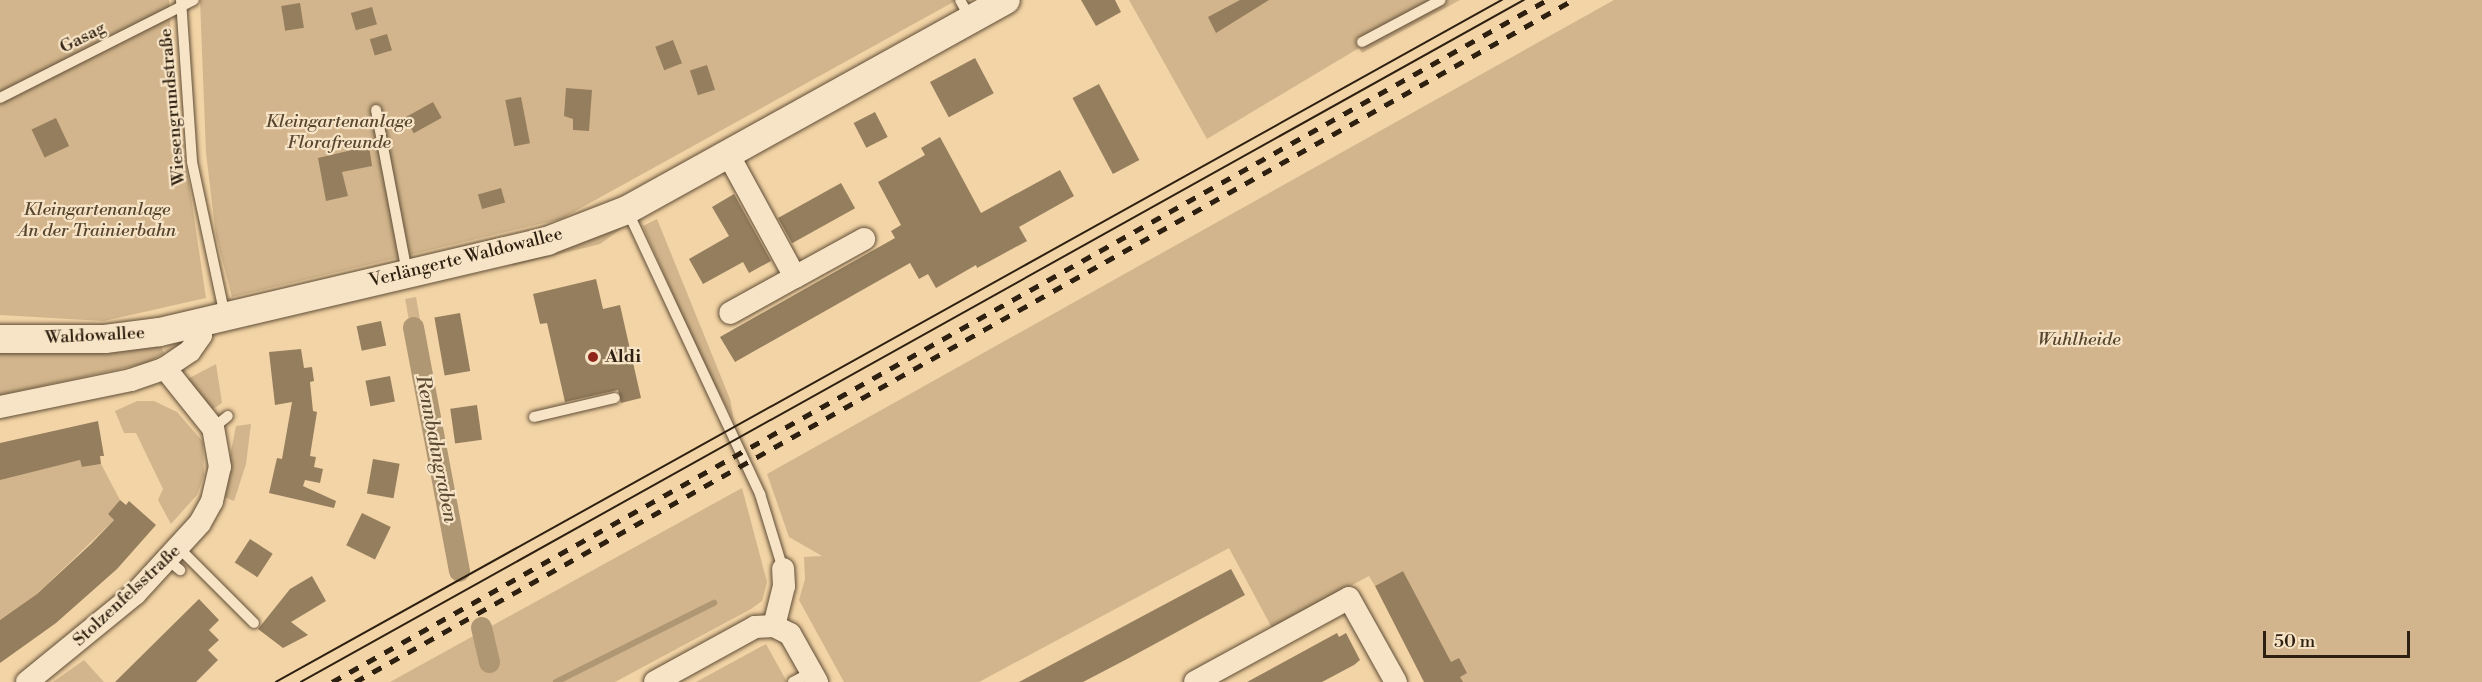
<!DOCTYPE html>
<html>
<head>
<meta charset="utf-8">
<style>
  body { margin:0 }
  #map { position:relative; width:2482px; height:682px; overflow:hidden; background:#f3d4a6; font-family:"Libre Bodoni",serif }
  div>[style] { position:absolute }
  .green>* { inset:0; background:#d2b58c; transform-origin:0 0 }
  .stream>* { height:6px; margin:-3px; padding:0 3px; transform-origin:3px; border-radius:3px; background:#b09773 }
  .canal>* { height:21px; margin:-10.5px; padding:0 10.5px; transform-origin:10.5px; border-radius:10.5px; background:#b09773 }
  .building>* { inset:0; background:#947e5e; transform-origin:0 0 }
  .roads { filter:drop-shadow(0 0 2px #5f4d36) drop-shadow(0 0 2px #5f4d36) }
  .service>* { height:10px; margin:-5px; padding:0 5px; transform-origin:5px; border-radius:5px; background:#f7e3c5 }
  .minor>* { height:22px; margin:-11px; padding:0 11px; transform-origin:11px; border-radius:11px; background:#f7e3c5 }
  .tertiary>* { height:28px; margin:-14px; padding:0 14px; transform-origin:14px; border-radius:14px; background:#f7e3c5 }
  .tram>* { height:1.5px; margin:-0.75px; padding:0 0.75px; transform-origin:0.75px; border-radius:0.75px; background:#2e2010 }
  .rail>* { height:4.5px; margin-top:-2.25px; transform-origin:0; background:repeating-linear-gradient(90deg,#2e2010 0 10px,transparent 0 20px) }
  .dots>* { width:16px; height:16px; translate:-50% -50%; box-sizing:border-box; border:3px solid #f7e3c5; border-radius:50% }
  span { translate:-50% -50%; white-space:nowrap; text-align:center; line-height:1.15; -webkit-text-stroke:4.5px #f7e3c5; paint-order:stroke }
  .street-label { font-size:18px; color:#2e2010 }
  .park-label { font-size:18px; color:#57452f; font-style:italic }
  .poi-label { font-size:18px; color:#2e2010; font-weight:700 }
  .left { translate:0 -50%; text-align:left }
  .water-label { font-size:20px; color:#5c4a33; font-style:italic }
  .scale { position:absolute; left:2263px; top:631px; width:147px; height:27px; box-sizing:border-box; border:3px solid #2e2010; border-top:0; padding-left:8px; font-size:18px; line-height:21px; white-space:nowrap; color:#2e2010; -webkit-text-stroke:4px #f7e3c5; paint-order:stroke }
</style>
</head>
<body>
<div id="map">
  <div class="green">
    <i style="clip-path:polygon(0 0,169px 0,173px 76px,206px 298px,104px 321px,0 315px)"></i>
    <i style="clip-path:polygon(200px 0,957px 0,561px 219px,232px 297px,216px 236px,206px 153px)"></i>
    <i style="clip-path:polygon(1129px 0,1460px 0,1362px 53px,1359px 48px,1207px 139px)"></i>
    <i style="clip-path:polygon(1614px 0,2482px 0,2482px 682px,1459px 682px,1403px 571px,1375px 586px,1369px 576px,1272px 628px,1229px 548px,979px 682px,844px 682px,799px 600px,805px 579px,804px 557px,822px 556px,789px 537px,767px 474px)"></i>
    <i style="clip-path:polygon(657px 219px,730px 399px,734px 421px,700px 357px,643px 226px)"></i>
    <i style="clip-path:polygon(628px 224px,600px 244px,512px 266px,513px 259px)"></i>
    <i style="left:416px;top:297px;width:253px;height:11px;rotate:80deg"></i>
    <i style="clip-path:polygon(160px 344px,164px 353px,147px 363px,0 395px,0 350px)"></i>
    <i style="clip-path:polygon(216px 364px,222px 403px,210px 411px,180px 383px)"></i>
    <i style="clip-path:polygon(137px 401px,154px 401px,177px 412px,203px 442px,204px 475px,197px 495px,171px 524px,158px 500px,163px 489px,136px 433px,124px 433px,115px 411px)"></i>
    <i style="clip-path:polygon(251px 424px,246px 464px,234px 501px,222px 496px,236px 426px)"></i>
    <i style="clip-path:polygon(80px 460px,83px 467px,101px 464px,120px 500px,108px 514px,114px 520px,37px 594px,0 620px,0 479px)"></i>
    <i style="clip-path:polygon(742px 488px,767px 582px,762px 601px,751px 609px,615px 682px,390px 682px)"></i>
    <i style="clip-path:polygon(766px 644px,787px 682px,696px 682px)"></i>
    <i style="clip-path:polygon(84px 660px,104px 682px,53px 682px)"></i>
  </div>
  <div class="stream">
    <i style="left:556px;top:682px;width:177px;rotate:-26.6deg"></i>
  </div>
  <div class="canal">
    <i style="left:413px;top:327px;width:248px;rotate:79.3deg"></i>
    <i style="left:481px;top:627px;width:36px;rotate:77deg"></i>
  </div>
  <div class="building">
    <i style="clip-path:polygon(1081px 0,1115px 0,1121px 12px,1096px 26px)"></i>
    <i style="clip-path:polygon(1240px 0,1269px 0,1216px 33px,1208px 17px)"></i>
    <i style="left:300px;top:3px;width:25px;height:19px;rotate:81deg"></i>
    <i style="left:372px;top:7px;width:18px;height:22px;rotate:74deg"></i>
    <i style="left:387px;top:34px;width:17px;height:18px;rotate:73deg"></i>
    <i style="left:673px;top:40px;width:25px;height:19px;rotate:69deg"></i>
    <i style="left:975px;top:58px;width:40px;height:51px;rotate:62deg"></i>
    <i style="left:707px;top:65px;width:26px;height:18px;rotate:72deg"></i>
    <i style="left:1099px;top:84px;width:86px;height:30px;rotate:62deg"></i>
    <i style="clip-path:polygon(566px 88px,592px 90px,589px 131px,573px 130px,573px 119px,564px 116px)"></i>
    <i style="left:521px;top:97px;width:47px;height:16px;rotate:79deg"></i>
    <i style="left:433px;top:102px;width:18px;height:32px;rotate:61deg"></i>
    <i style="left:875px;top:112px;width:28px;height:24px;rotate:63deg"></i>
    <i style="left:56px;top:118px;width:31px;height:27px;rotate:65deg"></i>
    <i style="clip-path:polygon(940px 137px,981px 213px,1060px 170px,1074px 196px,1019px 227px,1027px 241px,977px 268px,976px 265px,936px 288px,928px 274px,919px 279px,910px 263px,735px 362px,720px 337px,895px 238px,891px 231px,901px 225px,878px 182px,925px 155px,921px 148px)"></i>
    <i style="clip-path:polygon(369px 146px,372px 166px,342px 172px,348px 196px,326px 201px,318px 158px)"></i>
    <i style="left:841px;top:183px;width:29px;height:72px;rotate:61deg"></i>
    <i style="left:501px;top:188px;width:15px;height:24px;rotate:74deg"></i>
    <i style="clip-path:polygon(734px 194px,771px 261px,749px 273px,743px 262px,703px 284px,689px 259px,729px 236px,712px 207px)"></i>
    <i style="clip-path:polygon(596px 279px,603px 309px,620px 305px,641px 398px,621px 403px,618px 390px,565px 402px,547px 323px,540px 324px,533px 294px)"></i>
    <i style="left:460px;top:313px;width:59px;height:26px;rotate:80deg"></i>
    <i style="left:381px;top:321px;width:25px;height:25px;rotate:78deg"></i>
    <i style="clip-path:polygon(301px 349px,304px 368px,312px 367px,314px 381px,310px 382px,313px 411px,317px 412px,310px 456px,316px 457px,314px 467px,323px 469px,320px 483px,305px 480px,303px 486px,336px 501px,334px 508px,269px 493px,277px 458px,282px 459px,292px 402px,275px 405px,269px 352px)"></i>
    <i style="left:390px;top:376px;width:26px;height:25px;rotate:79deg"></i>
    <i style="left:477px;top:405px;width:35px;height:27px;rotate:82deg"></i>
    <i style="clip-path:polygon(98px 421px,104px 456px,100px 456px,101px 464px,82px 467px,80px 460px,0 480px,0 443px)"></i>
    <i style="left:373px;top:459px;width:27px;height:35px;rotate:10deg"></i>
    <i style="clip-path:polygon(120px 500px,126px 505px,129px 501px,156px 525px,117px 569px,56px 623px,0 663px,0 620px,37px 594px,91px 544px,114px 520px,108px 514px)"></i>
    <i style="left:362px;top:513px;width:32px;height:36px;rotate:26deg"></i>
    <i style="left:250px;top:539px;width:27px;height:28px;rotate:33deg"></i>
    <i style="clip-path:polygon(1231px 569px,1245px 595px,1129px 658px,1083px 682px,1019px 682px)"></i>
    <i style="clip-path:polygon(1403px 571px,1451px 662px,1459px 658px,1467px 673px,1460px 677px,1463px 682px,1424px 682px,1375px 586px)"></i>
    <i style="clip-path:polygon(312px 576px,326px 601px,291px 622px,308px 635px,283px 648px,258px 629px,290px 589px)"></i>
    <i style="clip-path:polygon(199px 599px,219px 620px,209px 630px,219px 640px,208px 650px,218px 660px,196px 682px,115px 682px)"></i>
    <i style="clip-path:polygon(1337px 633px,1339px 637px,1346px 633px,1360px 660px,1354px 665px,1322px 682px,1247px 682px)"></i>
  </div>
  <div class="roads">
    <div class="service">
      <i style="left:181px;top:0;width:162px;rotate:86.1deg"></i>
      <i style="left:192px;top:162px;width:157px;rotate:77.9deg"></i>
      <i style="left:960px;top:0;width:21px;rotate:61deg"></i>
      <i style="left:1362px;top:42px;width:89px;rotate:-28deg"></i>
      <i style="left:0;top:98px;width:217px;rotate:-26.8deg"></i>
      <i style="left:376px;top:110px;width:165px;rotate:79.2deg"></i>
      <i style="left:627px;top:210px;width:314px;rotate:64.9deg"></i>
      <i style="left:760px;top:494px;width:78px;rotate:73deg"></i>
      <i style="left:534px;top:417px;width:83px;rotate:-13.2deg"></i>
      <i style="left:213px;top:428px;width:19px;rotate:-39deg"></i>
      <i style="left:179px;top:548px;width:106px;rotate:45deg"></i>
      <i style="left:168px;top:560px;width:16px;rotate:40deg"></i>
      <i style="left:793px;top:682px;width:21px;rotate:-28deg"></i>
    </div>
    <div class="minor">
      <i style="left:728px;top:154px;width:140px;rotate:61.4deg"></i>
      <i style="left:795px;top:277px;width:74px;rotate:151deg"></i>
      <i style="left:795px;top:277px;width:79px;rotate:-28.8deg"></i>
      <i style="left:0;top:407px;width:134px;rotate:-11.6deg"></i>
      <i style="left:131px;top:380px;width:36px;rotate:-19deg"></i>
      <i style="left:165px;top:368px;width:30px;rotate:-34deg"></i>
      <i style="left:190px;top:351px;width:19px;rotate:-55deg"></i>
      <i style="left:201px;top:335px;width:12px;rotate:-95deg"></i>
      <i style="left:774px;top:626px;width:18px;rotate:27deg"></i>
      <i style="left:790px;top:634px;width:55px;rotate:60.6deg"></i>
      <i style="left:27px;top:682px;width:139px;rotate:-39.2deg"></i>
      <i style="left:135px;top:594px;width:96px;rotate:-47.5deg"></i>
      <i style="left:200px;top:523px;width:25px;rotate:-61deg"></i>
      <i style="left:212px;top:501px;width:35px;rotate:-77deg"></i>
      <i style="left:220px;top:467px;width:40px;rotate:-100deg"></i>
      <i style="left:213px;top:428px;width:77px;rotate:-128.7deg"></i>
      <i style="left:655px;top:682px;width:114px;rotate:-28.8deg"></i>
      <i style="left:755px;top:627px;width:19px;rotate:-3deg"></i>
      <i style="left:774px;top:626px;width:41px;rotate:-76deg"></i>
      <i style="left:784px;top:586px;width:17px;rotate:-93deg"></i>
      <i style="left:1195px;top:682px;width:175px;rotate:-28.6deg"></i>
      <i style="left:1349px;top:598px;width:96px;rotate:60.8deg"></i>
    </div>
    <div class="tertiary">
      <i style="left:0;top:339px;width:105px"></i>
      <i style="left:105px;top:339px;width:55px;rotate:-7.3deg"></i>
      <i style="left:160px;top:332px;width:398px;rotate:-13.2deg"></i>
      <i style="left:547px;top:241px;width:86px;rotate:-21.2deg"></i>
      <i style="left:627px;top:210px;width:433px;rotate:-29deg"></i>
    </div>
  </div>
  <div class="tram">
    <i style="left:276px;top:682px;width:1403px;rotate:-29.09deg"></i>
    <i style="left:301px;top:682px;width:1400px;rotate:-29.15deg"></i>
  </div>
  <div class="rail">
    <i style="left:332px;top:682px;width:1393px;rotate:-29.31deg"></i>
    <i style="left:355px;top:682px;width:1396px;rotate:-29.25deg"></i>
  </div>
  <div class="dots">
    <i style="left:593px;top:357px;background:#8f2418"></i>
  </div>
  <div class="street-label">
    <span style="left:83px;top:38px;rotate:-27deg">Gasag</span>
    <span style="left:173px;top:107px;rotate:-95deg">Wiesengrundstraße</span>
    <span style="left:466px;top:258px;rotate:-14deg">Verlängerte Waldowallee</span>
    <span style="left:95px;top:336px;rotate:-3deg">Waldowallee</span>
    <span style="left:127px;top:596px;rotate:-43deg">Stolzenfelsstraße</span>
  </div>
  <div class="park-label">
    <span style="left:339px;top:133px">Kleingartenanlage<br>Florafreunde</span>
    <span style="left:97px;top:221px">Kleingartenanlage<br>An der Trainierbahn</span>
    <span style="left:2079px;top:340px">Wuhlheide</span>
  </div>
  <div class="poi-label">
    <span class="left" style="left:605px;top:357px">Aldi</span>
  </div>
  <div class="water-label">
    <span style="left:436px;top:449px;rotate:79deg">Rennbahngraben</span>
  </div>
  <div class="scale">50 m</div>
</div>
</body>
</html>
